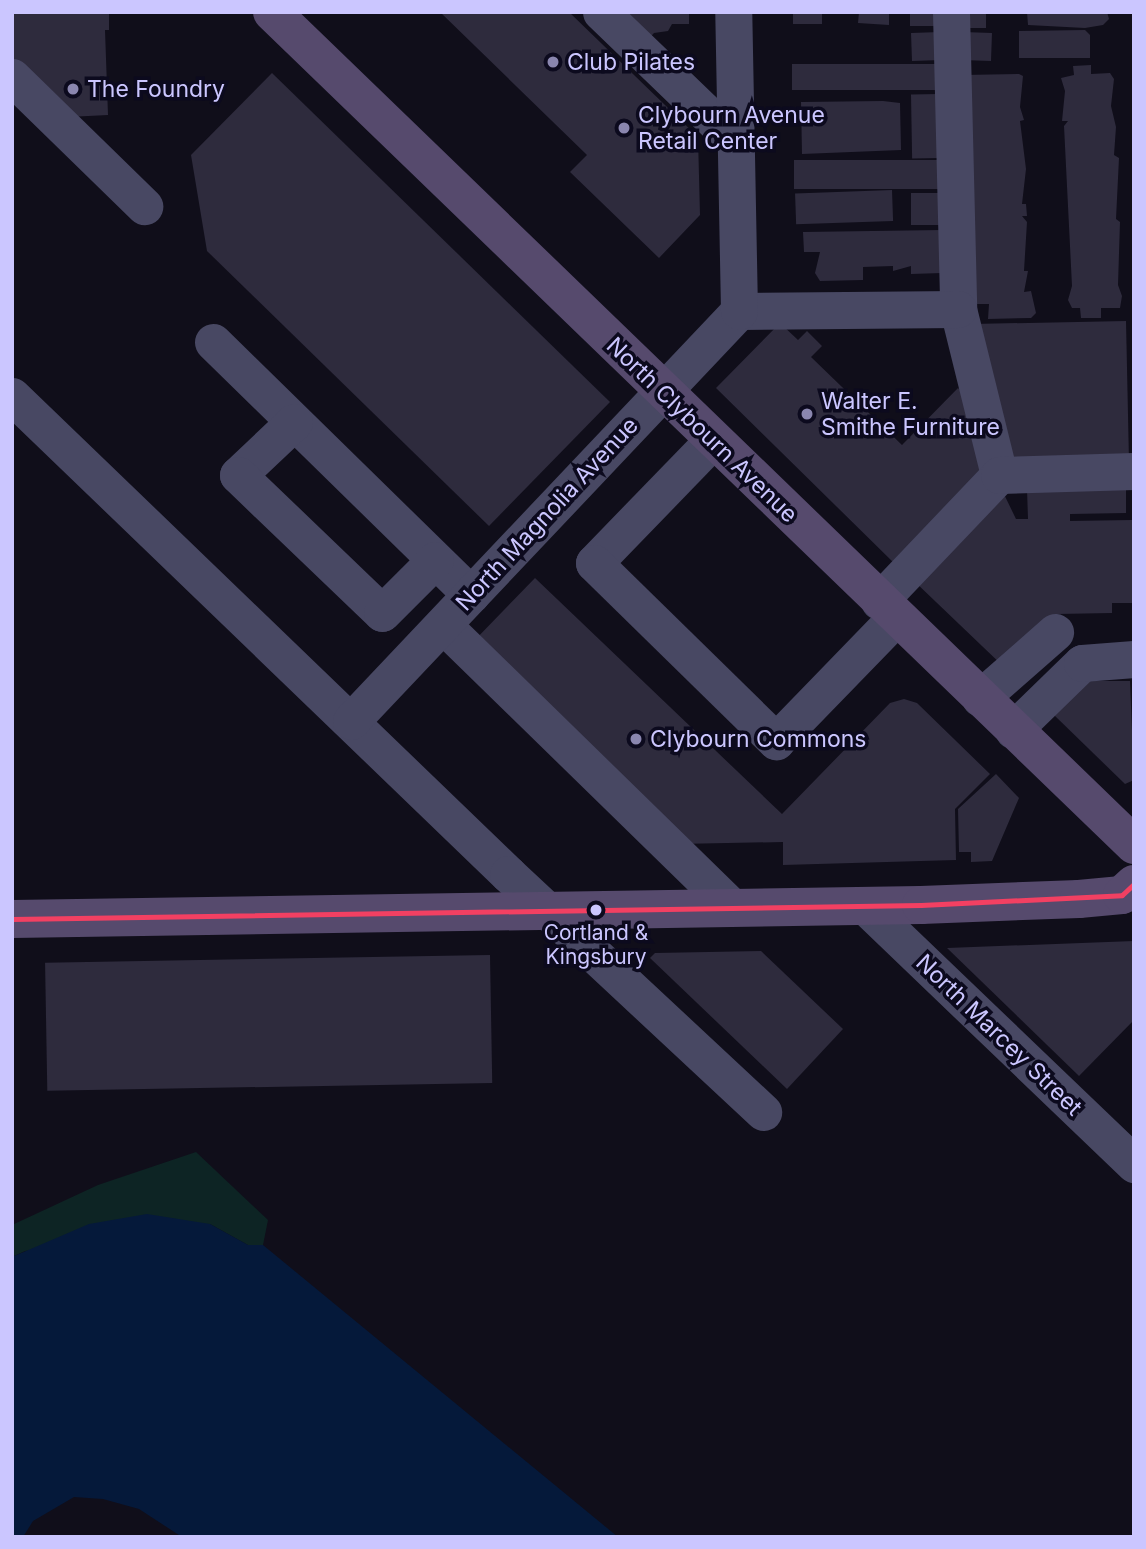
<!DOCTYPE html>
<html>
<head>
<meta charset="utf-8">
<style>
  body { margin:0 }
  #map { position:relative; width:1146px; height:1549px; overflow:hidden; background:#100e1a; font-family:Inter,sans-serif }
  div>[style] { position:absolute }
  .green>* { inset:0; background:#0d2424 }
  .water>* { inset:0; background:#05193a }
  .building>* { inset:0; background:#2e2b3d; transform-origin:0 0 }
  .minor>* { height:37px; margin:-18.5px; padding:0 18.5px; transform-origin:18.5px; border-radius:18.5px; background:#484863 }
  .major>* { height:38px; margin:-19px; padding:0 19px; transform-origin:19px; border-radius:19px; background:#564a6d }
  .bus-1>* { height:5px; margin:-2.5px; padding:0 2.5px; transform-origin:2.5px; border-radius:2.5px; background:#f24062 }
  .dots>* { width:19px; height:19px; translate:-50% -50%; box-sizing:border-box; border:4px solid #0c0a1e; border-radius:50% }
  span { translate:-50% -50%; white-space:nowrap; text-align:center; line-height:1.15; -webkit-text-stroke:7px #0c0a1e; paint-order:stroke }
  .bus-label { font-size:21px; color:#cbc6ff }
  .poi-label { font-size:23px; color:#cbc6ff }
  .left { translate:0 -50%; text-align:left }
  .street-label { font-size:23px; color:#cbc6ff }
  .frame { position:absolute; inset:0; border:14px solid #cbc6ff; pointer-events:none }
</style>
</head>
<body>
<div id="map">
  <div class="green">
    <i style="clip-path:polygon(196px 1152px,268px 1220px,263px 1245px,248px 1245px,210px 1224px,25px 1251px,12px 1257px,12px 1225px,98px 1185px)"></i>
  </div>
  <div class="water">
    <i style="clip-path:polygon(147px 1214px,210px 1224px,248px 1245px,263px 1245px,618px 1537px,182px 1537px,139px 1509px,103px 1499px,74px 1497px,33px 1521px,23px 1537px,12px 1537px,12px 1257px,89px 1224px)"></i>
  </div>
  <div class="building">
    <i style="clip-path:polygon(12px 12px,109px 12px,109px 30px,105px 30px,108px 115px,68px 117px,12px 63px)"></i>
    <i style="clip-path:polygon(440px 12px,569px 12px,698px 137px,700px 215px,659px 258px,570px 172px,587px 155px)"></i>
    <i style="clip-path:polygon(607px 12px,689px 12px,689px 24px,672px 24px,668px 31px,654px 33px,641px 47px)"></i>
    <i style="left:793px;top:12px;width:29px;height:12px"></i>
    <i style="clip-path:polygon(859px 12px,889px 12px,889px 25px,858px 23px)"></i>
    <i style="left:910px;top:12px;width:28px;height:14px"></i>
    <i style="clip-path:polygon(960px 12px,986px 12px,986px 28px,969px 28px)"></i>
    <i style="clip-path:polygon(1027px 12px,1107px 12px,1109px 19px,1103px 25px,1085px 28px,1028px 25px)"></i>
    <i style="clip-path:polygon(1085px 30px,1090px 35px,1090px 58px,1019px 58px,1019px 31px)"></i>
    <i style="left:940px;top:32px;width:28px;height:29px;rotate:88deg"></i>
    <i style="left:963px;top:32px;width:29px;height:28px;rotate:2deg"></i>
    <i style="left:941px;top:64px;width:26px;height:149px;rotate:90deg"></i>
    <i style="clip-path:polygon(1091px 65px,1091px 74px,1110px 73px,1114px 79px,1111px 106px,1116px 127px,1114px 155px,1119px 158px,1116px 219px,1120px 222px,1118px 285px,1122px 296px,1120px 308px,1101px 308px,1101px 318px,1081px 318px,1080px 308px,1072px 308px,1068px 300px,1072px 286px,1064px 126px,1068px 121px,1062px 121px,1065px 91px,1061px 78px,1074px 75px,1073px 66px)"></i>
    <i style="clip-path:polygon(272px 73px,610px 402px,489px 526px,207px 251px,191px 155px)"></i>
    <i style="clip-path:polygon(1019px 74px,1023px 76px,1020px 107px,1024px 120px,1020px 121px,1026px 169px,1022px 204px,1026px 204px,1027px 216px,1022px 216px,1027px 222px,1024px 271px,1028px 271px,1024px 292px,1031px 291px,1036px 313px,1031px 318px,988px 319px,989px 304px,967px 304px,963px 75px)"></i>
    <i style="left:939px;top:94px;width:64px;height:28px;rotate:89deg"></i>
    <i style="clip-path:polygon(883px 101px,900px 103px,901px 150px,802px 154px,801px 102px)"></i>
    <i style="left:794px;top:160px;width:146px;height:29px"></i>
    <i style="left:892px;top:190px;width:31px;height:97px;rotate:88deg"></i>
    <i style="left:942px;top:193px;width:32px;height:31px;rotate:90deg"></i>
    <i style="clip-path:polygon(942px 230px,942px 273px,911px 274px,911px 266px,893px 271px,893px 266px,863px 267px,863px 280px,820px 281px,815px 273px,820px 252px,804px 252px,803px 232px)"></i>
    <i style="clip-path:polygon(1126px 321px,1129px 462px,1007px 464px,972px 324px)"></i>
    <i style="clip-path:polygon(780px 323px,798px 340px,807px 331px,822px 346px,811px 357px,902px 445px,958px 388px,968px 398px,983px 475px,896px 565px,716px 388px)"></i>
    <i style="clip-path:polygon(1126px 487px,1126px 513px,1070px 514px,1070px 521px,1132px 520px,1133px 603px,1112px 603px,1112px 613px,1057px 614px,1005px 668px,913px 580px,1001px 488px,1016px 519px,1028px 519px,1027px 489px)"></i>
    <i style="clip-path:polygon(535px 578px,782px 814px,890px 703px,904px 699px,917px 703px,990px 774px,955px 809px,956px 860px,783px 865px,783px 842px,678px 844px,471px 644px)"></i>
    <i style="clip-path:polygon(1087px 681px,1130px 681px,1134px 780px,1125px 784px,1054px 715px)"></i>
    <i style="clip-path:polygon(996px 774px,1019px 798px,992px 861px,971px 862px,971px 852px,959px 852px,958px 809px)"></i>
    <i style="clip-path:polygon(1134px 941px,1134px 1020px,1079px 1076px,947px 948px)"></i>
    <i style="clip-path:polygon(761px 951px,843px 1029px,787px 1089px,650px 958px,655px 953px)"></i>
    <i style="left:490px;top:955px;width:128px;height:445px;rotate:89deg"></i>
  </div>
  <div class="minor">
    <i style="left:601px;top:12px;width:187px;rotate:43.9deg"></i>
    <i style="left:951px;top:12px;width:297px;rotate:88.6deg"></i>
    <i style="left:958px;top:309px;width:171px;rotate:76.1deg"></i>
    <i style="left:12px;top:77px;width:185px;rotate:44.3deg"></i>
    <i style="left:739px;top:311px;width:219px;rotate:-0.5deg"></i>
    <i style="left:213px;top:342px;width:361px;rotate:44.4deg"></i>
    <i style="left:12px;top:396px;width:689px;rotate:43.94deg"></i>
    <i style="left:508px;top:874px;width:349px;rotate:43deg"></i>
    <i style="left:294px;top:422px;width:77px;rotate:136.6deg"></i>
    <i style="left:238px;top:475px;width:199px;rotate:43.8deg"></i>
    <i style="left:382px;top:613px;width:75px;rotate:-45deg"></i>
    <i style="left:713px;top:440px;width:171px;rotate:134.1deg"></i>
    <i style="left:594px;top:563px;width:255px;rotate:44.4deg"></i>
    <i style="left:776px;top:741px;width:173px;rotate:-45.9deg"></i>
    <i style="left:879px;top:601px;width:174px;rotate:-46.4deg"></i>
    <i style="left:999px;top:475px;width:135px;rotate:-1.7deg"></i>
    <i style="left:443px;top:625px;width:404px;rotate:44.3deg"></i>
    <i style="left:980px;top:698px;width:100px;rotate:-41.3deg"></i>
    <i style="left:351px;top:721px;width:564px;rotate:-46.58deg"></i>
    <i style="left:739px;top:311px;width:299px;rotate:-91.1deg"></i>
    <i style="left:1013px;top:730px;width:96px;rotate:-44.2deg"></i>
    <i style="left:1082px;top:663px;width:52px;rotate:-4.4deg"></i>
    <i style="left:865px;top:906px;width:373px;rotate:43.8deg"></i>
  </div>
  <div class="major">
    <i style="left:272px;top:12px;width:1199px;rotate:44.02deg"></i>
    <i style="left:12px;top:919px;width:909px;rotate:-0.88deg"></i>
    <i style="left:921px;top:905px;width:158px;rotate:-2.2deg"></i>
    <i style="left:1079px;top:899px;width:43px;rotate:-5.3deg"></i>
    <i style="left:1122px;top:895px;width:16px;rotate:-43deg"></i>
  </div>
  <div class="bus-1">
    <i style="left:12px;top:919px;width:909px;rotate:-0.88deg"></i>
    <i style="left:921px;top:905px;width:201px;rotate:-2.8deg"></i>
    <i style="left:1122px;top:895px;width:16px;rotate:-43deg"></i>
  </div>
  <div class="dots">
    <i style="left:553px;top:62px;background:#8a86af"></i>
    <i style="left:73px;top:89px;background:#8a86af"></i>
    <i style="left:624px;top:128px;background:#8a86af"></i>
    <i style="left:807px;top:414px;background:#8a86af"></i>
    <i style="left:636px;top:739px;background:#8a86af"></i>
    <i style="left:596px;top:910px;background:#cbc6ff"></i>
  </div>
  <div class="bus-label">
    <span style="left:596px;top:945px">Cortland &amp;<br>Kingsbury</span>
  </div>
  <div class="poi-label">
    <span class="left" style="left:567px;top:62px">Club Pilates</span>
    <span class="left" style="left:87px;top:89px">The Foundry</span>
    <span class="left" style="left:638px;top:128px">Clybourn Avenue<br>Retail Center</span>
    <span class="left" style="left:821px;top:414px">Walter E.<br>Smithe Furniture</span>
    <span class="left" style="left:650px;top:739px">Clybourn Commons</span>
  </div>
  <div class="street-label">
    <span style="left:702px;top:430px;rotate:44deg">North Clybourn Avenue</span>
    <span style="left:547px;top:514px;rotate:-47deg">North Magnolia Avenue</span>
    <span style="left:999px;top:1035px;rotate:44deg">North Marcey Street</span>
  </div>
  <div class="frame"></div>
</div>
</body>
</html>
